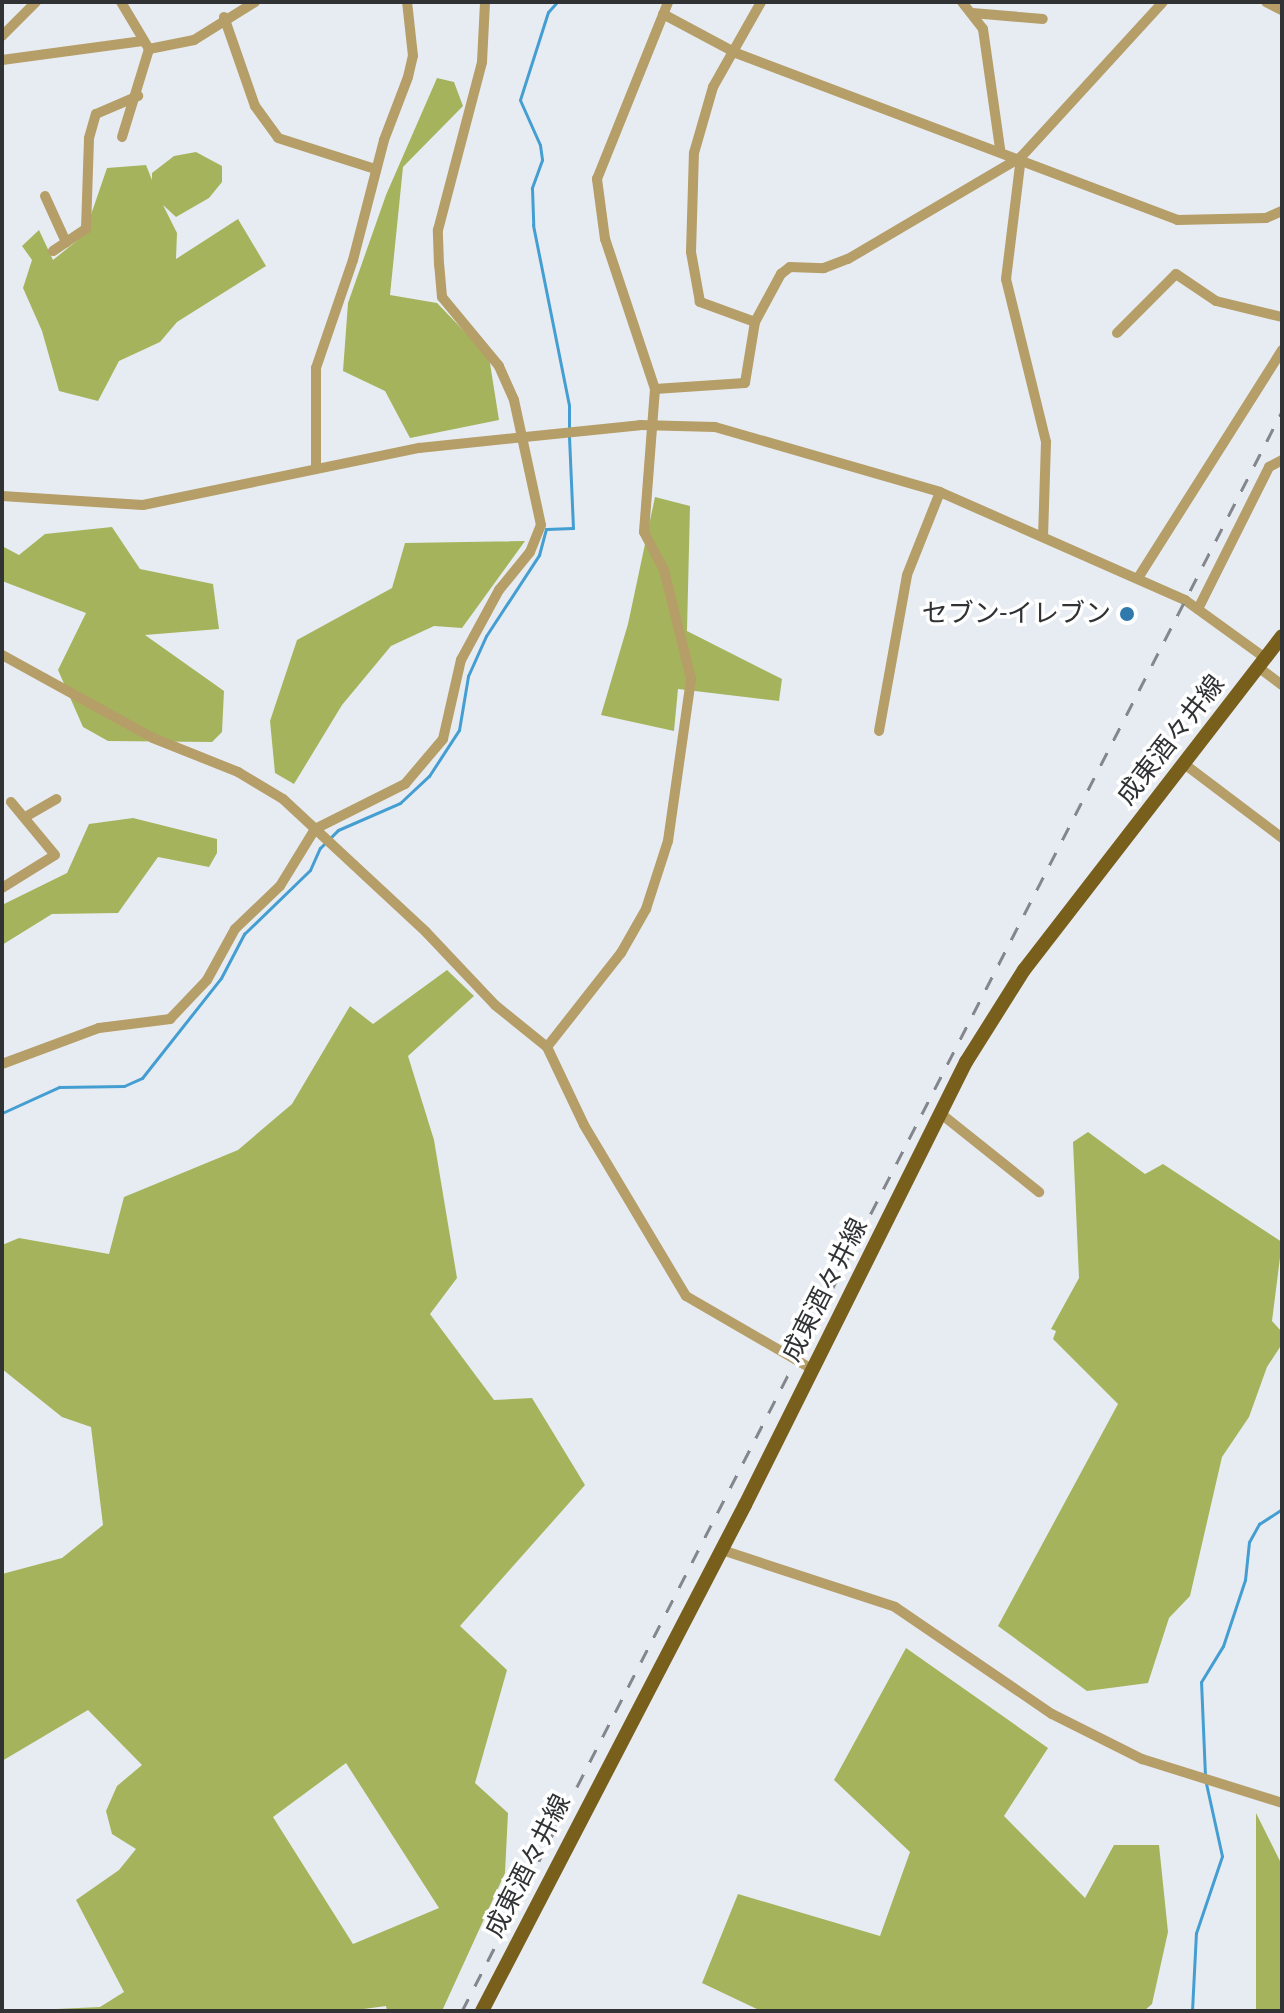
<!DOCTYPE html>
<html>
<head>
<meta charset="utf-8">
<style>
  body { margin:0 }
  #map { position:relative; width:1284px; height:2013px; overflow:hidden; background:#e7ecf3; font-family:Roboto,"Noto Sans JP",sans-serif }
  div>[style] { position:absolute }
  .forest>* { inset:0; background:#a5b45c }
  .stream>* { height:3px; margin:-1.5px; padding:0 1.5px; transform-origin:1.5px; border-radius:1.5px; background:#449ed1 }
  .minor>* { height:10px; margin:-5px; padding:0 5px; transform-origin:5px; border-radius:5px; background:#b59e67 }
  .major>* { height:14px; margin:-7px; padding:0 7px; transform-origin:7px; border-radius:7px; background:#785f1c }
  .rail>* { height:3px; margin-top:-1.5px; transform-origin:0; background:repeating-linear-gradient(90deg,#83868a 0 14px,transparent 0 28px) }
  .dots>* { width:22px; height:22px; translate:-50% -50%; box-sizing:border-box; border:4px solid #fff; border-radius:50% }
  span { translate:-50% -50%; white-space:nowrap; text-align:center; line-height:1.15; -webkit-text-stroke:7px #fff; paint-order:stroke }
  .poi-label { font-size:26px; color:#303234 }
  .right { translate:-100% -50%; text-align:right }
  .street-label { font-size:26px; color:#303234 }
  .frame { position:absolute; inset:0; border:4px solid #303234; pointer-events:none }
</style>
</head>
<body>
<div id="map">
  <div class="forest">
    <i style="clip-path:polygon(437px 78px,454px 82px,463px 106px,403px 167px,390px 295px,437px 303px,489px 357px,499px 420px,410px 438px,385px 391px,343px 371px,348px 303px,386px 195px)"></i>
    <i style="clip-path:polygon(196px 152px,222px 166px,222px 182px,209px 198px,176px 217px,163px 205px,177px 233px,176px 259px,238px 219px,266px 266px,177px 322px,160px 342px,119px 361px,98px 401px,59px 391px,42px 331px,23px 288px,32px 260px,22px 246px,39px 230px,53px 260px,84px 235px,107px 168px,146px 165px,152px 180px,152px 173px,174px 156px)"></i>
    <i style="clip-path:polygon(655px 497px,690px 506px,687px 631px,782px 679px,779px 701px,678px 689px,674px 731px,601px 715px,628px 624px)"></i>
    <i style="clip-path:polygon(112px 527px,140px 569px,213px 584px,219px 629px,145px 635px,224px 691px,222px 732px,212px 742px,108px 741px,83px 727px,58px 670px,86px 613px,2px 581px,2px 546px,19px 555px,45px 534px)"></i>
    <i style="clip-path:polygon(525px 541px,462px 628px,434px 626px,391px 646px,342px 705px,294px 784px,275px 773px,270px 721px,297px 640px,392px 588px,405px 543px)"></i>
    <i style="clip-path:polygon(133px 818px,217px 839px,217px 853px,209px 867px,158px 857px,118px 913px,52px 914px,2px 945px,2px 905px,67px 873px,89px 824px)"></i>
    <i style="clip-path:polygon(evenodd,447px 970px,474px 996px,408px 1056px,434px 1140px,457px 1278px,430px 1314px,494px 1400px,532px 1398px,585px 1485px,460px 1626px,507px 1670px,475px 1783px,508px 1813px,505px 1873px,442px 2011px,387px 2011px,386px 2006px,349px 2011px,12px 2011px,100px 2007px,124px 1992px,76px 1900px,119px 1870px,136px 1849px,112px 1834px,106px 1811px,117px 1786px,142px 1765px,88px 1710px,2px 1761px,2px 1574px,62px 1558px,103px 1525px,91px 1427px,62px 1417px,2px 1369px,2px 1245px,19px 1238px,109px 1254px,124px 1197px,238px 1150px,292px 1104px,350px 1006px,373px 1024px,447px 970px,346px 1763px,439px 1908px,353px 1944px,273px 1817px,346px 1763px)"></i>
    <i style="clip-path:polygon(1088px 1132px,1145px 1174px,1163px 1164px,1282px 1242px,1272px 1321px,1282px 1332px,1282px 1344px,1267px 1367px,1249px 1417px,1222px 1457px,1190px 1596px,1169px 1618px,1148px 1683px,1087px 1691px,998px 1626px,1118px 1404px,1053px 1339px,1056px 1331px,1051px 1329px,1079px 1278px,1073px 1142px)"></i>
    <i style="clip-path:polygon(906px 1648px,1048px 1748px,1004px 1816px,1085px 1898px,1114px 1845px,1159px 1845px,1168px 1932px,1152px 2004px,1144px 2011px,761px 2011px,702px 1983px,738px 1894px,880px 1936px,910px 1852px,834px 1780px)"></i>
    <i style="clip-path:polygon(1256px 1813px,1282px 1865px,1282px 2011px,1256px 2011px)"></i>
  </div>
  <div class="stream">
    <i style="left:557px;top:2px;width:13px;rotate:132deg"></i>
    <i style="left:548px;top:12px;width:92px;rotate:107.7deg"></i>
    <i style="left:520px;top:100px;width:49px;rotate:66deg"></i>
    <i style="left:540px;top:145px;width:15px;rotate:82deg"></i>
    <i style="left:542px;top:160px;width:30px;rotate:110deg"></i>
    <i style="left:532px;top:188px;width:37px;rotate:88deg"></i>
    <i style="left:533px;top:225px;width:184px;rotate:78.7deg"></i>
    <i style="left:569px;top:405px;width:24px;rotate:90deg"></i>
    <i style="left:2px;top:1113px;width:63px;rotate:-24.5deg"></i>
    <i style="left:59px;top:1087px;width:65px;rotate:-0.9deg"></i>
    <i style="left:124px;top:1086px;width:20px;rotate:-24deg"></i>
    <i style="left:142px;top:1078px;width:127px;rotate:-51.7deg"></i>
    <i style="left:221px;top:978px;width:50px;rotate:-62.4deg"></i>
    <i style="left:244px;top:934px;width:92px;rotate:-44.1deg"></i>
    <i style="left:310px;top:870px;width:24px;rotate:-66deg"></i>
    <i style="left:320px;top:848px;width:25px;rotate:-45deg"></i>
    <i style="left:338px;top:830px;width:68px;rotate:-23.5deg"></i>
    <i style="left:400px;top:803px;width:40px;rotate:-43deg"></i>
    <i style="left:429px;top:776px;width:55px;rotate:-56.9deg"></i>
    <i style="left:459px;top:730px;width:55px;rotate:-80.5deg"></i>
    <i style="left:468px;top:676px;width:44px;rotate:-65.8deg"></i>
    <i style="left:486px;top:636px;width:97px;rotate:-56.8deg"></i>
    <i style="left:539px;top:555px;width:27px;rotate:-75deg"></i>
    <i style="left:546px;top:529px;width:27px;rotate:-2deg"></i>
    <i style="left:573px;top:528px;width:91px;rotate:-92.5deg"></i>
    <i style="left:1205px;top:1776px;width:94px;rotate:-92.4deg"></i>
    <i style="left:1201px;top:1682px;width:42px;rotate:-58.6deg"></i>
    <i style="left:1223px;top:1646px;width:70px;rotate:-71.6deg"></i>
    <i style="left:1245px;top:1580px;width:38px;rotate:-84deg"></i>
    <i style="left:1249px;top:1542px;width:21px;rotate:-61deg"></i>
    <i style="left:1259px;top:1524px;width:27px;rotate:-33deg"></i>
    <i style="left:1192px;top:2011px;width:78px;rotate:-87.1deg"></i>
    <i style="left:1196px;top:1933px;width:81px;rotate:-71.3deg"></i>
    <i style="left:1222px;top:1856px;width:75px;rotate:-102.4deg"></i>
  </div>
  <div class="minor">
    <i style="left:121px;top:2px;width:55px;rotate:59.2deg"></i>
    <i style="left:149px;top:49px;width:46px;rotate:-11.3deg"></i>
    <i style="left:194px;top:40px;width:72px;rotate:-31.9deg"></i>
    <i style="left:962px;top:2px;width:34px;rotate:52deg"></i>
    <i style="left:983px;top:29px;width:121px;rotate:81.9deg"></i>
    <i style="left:1266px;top:2px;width:18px;rotate:27deg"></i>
    <i style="left:972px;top:13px;width:71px;rotate:4.8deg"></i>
    <i style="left:663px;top:14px;width:83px;rotate:28.1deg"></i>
    <i style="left:736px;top:53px;width:472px;rotate:20.7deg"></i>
    <i style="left:1177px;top:220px;width:89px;rotate:-1.3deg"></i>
    <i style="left:1266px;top:218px;width:17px;rotate:-24deg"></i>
    <i style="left:224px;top:17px;width:94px;rotate:70.8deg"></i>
    <i style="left:255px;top:106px;width:39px;rotate:54deg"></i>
    <i style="left:278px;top:138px;width:102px;rotate:17.7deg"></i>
    <i style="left:2px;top:36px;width:48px;rotate:-45deg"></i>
    <i style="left:2px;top:60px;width:142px;rotate:-7.7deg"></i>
    <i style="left:122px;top:137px;width:92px;rotate:-72.9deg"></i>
    <i style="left:1021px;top:157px;width:123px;rotate:97deg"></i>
    <i style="left:1006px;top:279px;width:168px;rotate:76.2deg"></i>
    <i style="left:1046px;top:442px;width:94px;rotate:91.8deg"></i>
    <i style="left:45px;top:196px;width:51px;rotate:65.5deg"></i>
    <i style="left:53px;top:251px;width:40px;rotate:-34deg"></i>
    <i style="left:86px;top:229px;width:91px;rotate:-88.1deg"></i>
    <i style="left:89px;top:138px;width:25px;rotate:-74deg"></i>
    <i style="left:96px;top:114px;width:46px;rotate:-23.2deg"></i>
    <i style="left:755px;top:322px;width:59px;rotate:-160deg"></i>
    <i style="left:700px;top:302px;width:51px;rotate:-100.2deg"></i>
    <i style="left:691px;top:252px;width:99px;rotate:-88.3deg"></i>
    <i style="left:694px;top:153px;width:69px;rotate:-73.9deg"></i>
    <i style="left:713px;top:87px;width:98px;rotate:-60.5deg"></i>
    <i style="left:1117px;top:333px;width:83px;rotate:-45deg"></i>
    <i style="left:1176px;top:274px;width:48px;rotate:34deg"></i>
    <i style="left:1216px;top:301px;width:68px;rotate:13.6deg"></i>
    <i style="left:655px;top:389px;width:90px;rotate:-3.8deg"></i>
    <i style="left:745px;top:383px;width:62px;rotate:-80.7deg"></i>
    <i style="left:755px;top:322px;width:55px;rotate:-61.6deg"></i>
    <i style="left:781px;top:274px;width:11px;rotate:-38deg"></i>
    <i style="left:790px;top:267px;width:34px;rotate:2deg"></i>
    <i style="left:824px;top:268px;width:26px;rotate:-21deg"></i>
    <i style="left:848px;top:259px;width:201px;rotate:-30.5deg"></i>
    <i style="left:1021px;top:157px;width:210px;rotate:-47.5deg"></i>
    <i style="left:316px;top:468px;width:100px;rotate:-90deg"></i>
    <i style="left:316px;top:368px;width:114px;rotate:-71.1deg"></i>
    <i style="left:353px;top:260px;width:124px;rotate:-75.5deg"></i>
    <i style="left:384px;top:140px;width:67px;rotate:-69.1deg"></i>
    <i style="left:408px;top:77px;width:22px;rotate:-77deg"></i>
    <i style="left:413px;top:56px;width:54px;rotate:-96.3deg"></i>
    <i style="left:2px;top:496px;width:141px;rotate:3.7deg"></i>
    <i style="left:143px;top:505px;width:282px;rotate:-11.7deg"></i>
    <i style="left:419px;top:448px;width:222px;rotate:-5.9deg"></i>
    <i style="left:640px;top:425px;width:75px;rotate:1.5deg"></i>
    <i style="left:715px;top:427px;width:234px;rotate:16.1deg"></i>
    <i style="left:940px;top:492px;width:268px;rotate:23.8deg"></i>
    <i style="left:1185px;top:600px;width:99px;rotate:35.9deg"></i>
    <i style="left:1138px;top:578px;width:270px;rotate:-57.7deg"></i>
    <i style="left:1198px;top:609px;width:159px;rotate:-63.4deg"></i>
    <i style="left:1269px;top:467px;width:15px;rotate:-28deg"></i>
    <i style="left:2px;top:655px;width:172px;rotate:28.8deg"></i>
    <i style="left:153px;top:738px;width:92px;rotate:21.8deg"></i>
    <i style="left:238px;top:772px;width:52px;rotate:31deg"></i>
    <i style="left:283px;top:799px;width:195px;rotate:42.9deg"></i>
    <i style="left:426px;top:932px;width:100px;rotate:46.6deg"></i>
    <i style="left:495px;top:1005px;width:67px;rotate:38.9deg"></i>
    <i style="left:547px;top:1047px;width:86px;rotate:64.6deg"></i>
    <i style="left:584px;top:1125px;width:199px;rotate:59.2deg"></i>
    <i style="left:686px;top:1296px;width:146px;rotate:30.1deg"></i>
    <i style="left:1258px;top:667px;width:30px;rotate:37deg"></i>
    <i style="left:879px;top:731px;width:158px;rotate:-79.8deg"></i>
    <i style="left:907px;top:575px;width:89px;rotate:-68.3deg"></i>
    <i style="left:1183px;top:763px;width:124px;rotate:37.1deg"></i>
    <i style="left:27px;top:816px;width:34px;rotate:-30deg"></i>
    <i style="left:2px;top:888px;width:62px;rotate:-31.9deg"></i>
    <i style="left:55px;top:855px;width:69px;rotate:-129.7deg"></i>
    <i style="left:547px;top:1047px;width:120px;rotate:-51.8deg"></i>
    <i style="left:621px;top:953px;width:51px;rotate:-60.4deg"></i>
    <i style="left:646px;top:909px;width:71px;rotate:-72.1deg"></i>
    <i style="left:668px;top:841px;width:164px;rotate:-81.9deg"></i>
    <i style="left:691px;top:679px;width:112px;rotate:-103.9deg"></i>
    <i style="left:664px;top:570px;width:43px;rotate:-117.8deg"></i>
    <i style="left:644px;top:532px;width:143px;rotate:-85.6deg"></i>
    <i style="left:655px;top:389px;width:158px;rotate:-108.4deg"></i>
    <i style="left:605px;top:239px;width:61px;rotate:-97.6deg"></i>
    <i style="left:597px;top:179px;width:191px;rotate:-68.1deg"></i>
    <i style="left:2px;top:1064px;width:103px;rotate:-20.4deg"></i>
    <i style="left:99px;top:1028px;width:72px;rotate:-7.2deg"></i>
    <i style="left:170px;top:1019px;width:54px;rotate:-46.5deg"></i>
    <i style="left:207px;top:980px;width:58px;rotate:-61.2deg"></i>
    <i style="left:235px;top:929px;width:62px;rotate:-43.7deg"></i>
    <i style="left:280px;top:886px;width:67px;rotate:-58.4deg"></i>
    <i style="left:315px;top:829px;width:101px;rotate:-26.6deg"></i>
    <i style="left:405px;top:784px;width:59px;rotate:-49.8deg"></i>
    <i style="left:443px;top:739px;width:81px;rotate:-77.2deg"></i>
    <i style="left:461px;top:660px;width:80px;rotate:-61.5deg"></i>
    <i style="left:499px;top:590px;width:49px;rotate:-50.8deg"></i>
    <i style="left:530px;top:552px;width:29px;rotate:-68deg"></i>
    <i style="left:541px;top:525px;width:128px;rotate:-102.2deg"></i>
    <i style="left:514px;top:400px;width:37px;rotate:-114deg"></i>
    <i style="left:499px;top:366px;width:89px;rotate:-129.6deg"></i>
    <i style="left:442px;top:297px;width:32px;rotate:-95deg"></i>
    <i style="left:439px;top:265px;width:35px;rotate:-92deg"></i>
    <i style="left:438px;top:230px;width:174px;rotate:-75.3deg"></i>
    <i style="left:482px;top:62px;width:60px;rotate:-87.1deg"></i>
    <i style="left:940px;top:1113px;width:127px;rotate:38.6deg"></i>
    <i style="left:722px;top:1550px;width:182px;rotate:18.2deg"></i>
    <i style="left:895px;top:1607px;width:190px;rotate:34.3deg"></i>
    <i style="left:1052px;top:1714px;width:101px;rotate:26.6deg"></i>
    <i style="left:1142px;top:1759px;width:147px;rotate:17.4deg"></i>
  </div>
  <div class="major">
    <i style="left:482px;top:2011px;width:570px;rotate:-62.54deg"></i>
    <i style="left:745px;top:1505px;width:495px;rotate:-63.5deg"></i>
    <i style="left:966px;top:1062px;width:109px;rotate:-57.8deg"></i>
    <i style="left:1024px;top:970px;width:422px;rotate:-52.3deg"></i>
  </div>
  <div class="rail">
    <i style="left:462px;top:2011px;width:1798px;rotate:-62.86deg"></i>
  </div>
  <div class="dots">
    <i style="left:1127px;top:614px;background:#3079ad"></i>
  </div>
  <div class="poi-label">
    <span class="right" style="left:1111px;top:614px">セブン-イレブン</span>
  </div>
  <div class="street-label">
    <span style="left:1171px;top:740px;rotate:-52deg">成東酒々井線</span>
    <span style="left:825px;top:1290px;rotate:-63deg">成東酒々井線</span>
    <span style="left:528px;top:1866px;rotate:-63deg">成東酒々井線</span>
  </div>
  <div class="frame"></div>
</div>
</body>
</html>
